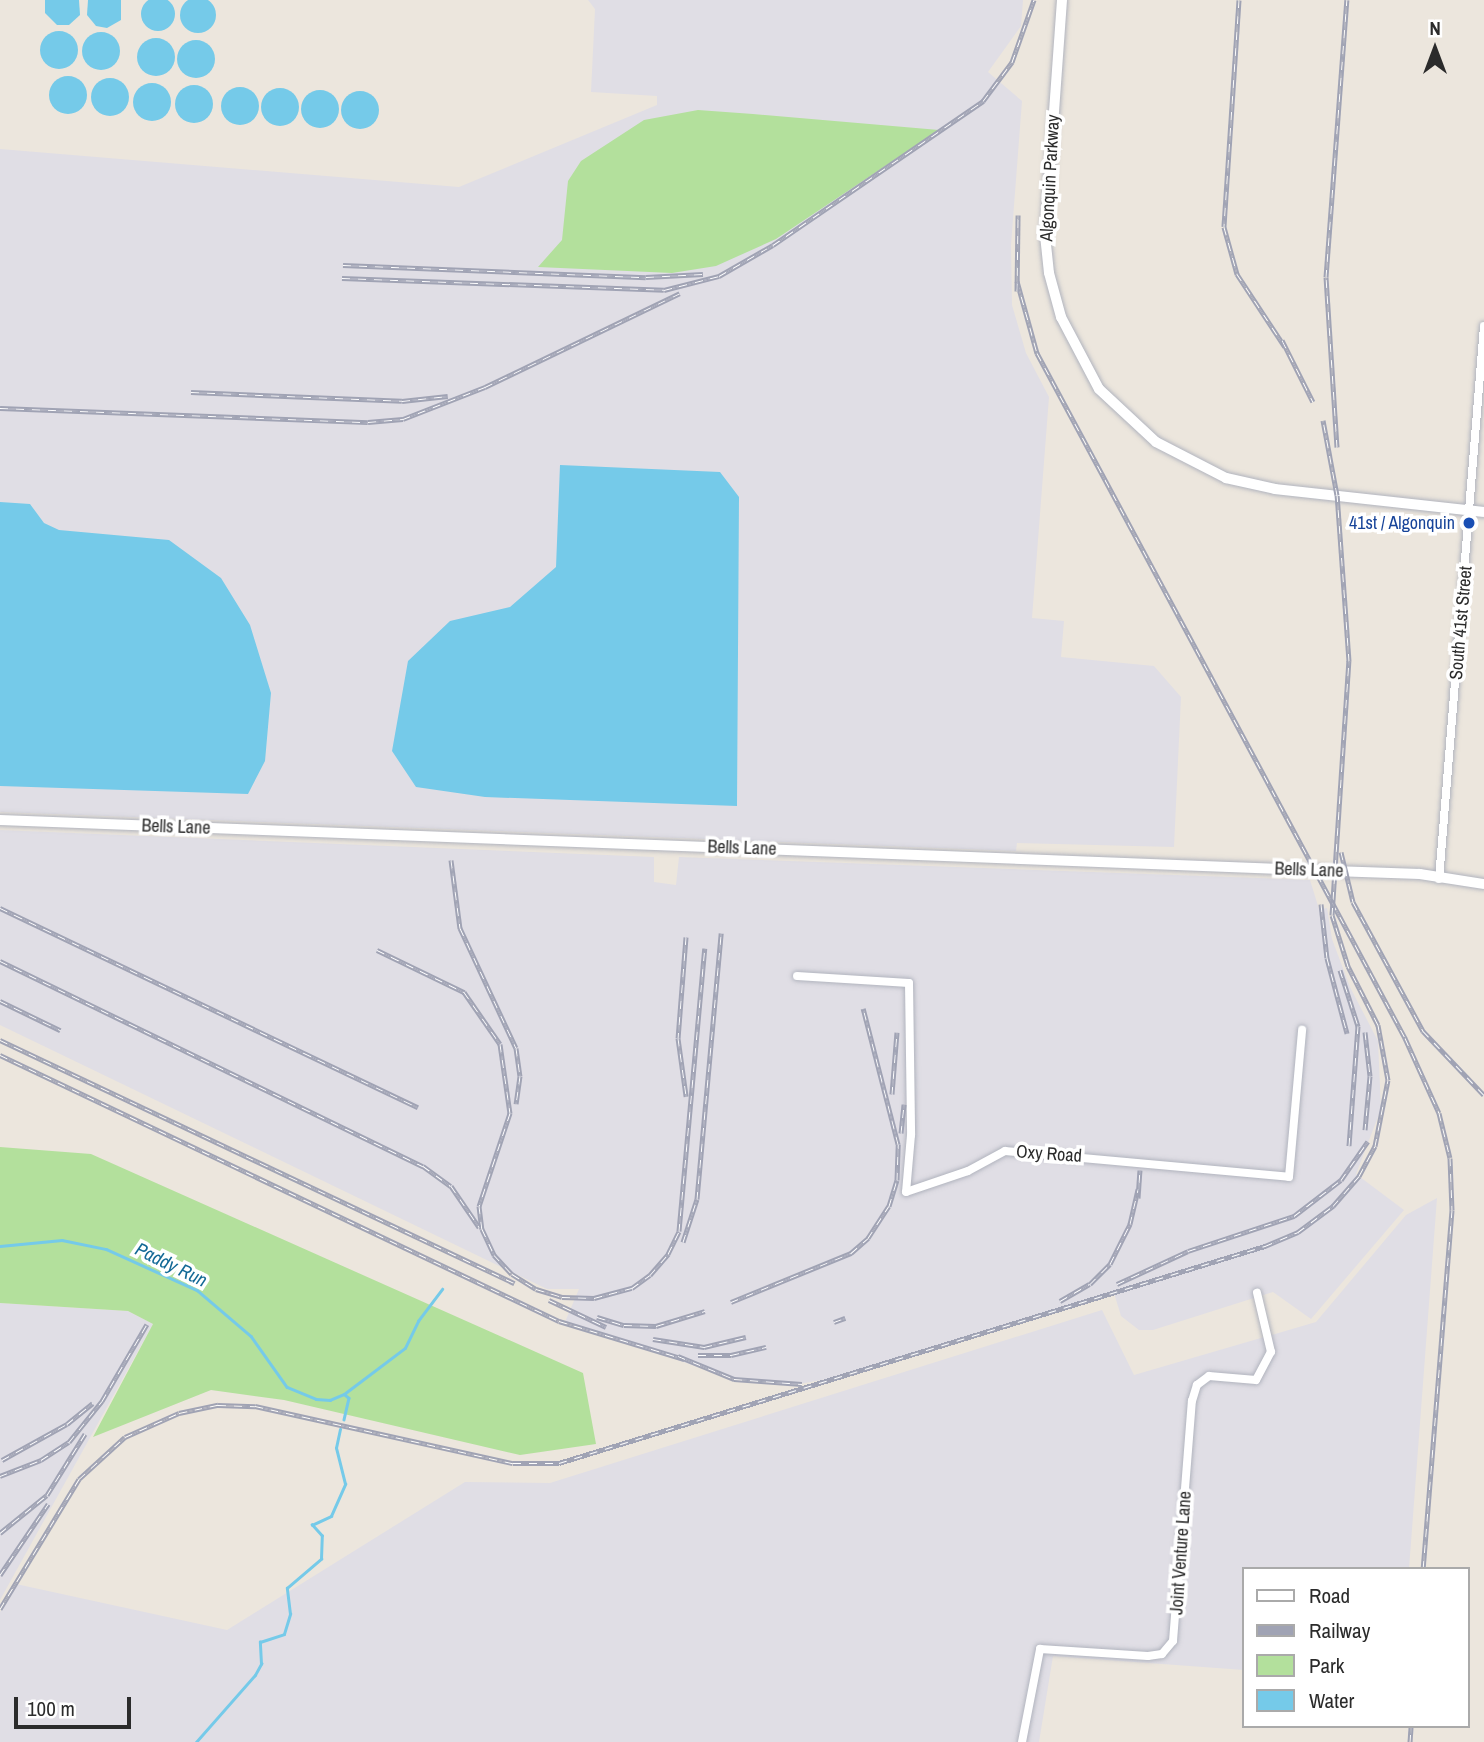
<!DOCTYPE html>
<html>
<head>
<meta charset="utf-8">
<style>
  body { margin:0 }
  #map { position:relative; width:1484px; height:1742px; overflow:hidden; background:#ece6dd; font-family:"Archivo Narrow",sans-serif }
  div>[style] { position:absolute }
  .industrial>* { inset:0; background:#e0dee5 }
  .green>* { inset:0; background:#b3e09c }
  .water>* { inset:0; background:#75cae9 }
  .round { border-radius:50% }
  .stream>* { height:2.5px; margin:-1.25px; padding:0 1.25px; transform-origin:1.25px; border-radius:1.25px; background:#75cae9 }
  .roads { filter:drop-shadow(0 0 2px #b1b4be) drop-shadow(0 0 2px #b1b4be) }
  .minor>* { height:8px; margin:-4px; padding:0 4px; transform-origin:4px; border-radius:4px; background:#fff }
  .tertiary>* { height:10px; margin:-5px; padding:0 5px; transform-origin:5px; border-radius:5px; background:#fff }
  .rail>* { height:5px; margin-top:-2.5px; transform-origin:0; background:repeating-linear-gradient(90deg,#fff 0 8px,#a0a3b4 0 16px); box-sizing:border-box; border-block:2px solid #a0a3b4 }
  .dots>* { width:19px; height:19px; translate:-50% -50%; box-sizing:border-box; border:4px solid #fff; border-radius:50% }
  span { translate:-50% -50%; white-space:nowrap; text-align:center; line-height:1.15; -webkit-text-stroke:7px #fff; paint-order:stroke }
  .street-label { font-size:18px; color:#2b2b2b }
  .transit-label { font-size:18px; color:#164399 }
  .right { translate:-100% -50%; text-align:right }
  .water-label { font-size:19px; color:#136996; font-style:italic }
  .legend { position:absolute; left:1242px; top:1567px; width:228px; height:161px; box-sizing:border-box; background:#fff; border:2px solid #aaa; margin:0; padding:9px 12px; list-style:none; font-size:21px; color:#2b2b2b }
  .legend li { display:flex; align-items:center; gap:14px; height:35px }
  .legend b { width:35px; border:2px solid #aaa }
  .north { position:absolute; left:1400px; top:14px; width:70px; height:70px; -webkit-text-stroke:5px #fff; paint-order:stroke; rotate:0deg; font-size:19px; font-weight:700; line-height:28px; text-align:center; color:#2b2b2b }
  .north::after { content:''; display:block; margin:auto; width:24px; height:32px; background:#2b2b2b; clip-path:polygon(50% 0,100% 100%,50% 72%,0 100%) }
  .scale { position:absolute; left:14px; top:1697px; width:117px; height:32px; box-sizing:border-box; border:4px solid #2b2b2b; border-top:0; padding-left:9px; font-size:21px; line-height:24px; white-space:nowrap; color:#2b2b2b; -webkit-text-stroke:5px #fff; paint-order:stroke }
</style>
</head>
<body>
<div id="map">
  <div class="industrial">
    <i style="clip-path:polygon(588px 0,1023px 0,1021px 26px,988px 72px,1022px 101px,1011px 245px,1012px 305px,1026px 353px,1049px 397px,1032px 618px,1064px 621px,1061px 657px,1154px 666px,1181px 697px,1174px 847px,1017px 843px,1016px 851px,0 812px,0 149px,459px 187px,657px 105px,657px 96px,591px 92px,595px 9px)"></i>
    <i style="clip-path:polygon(0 830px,654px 857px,654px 882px,676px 885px,679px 857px,1310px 880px,1319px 909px,1327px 908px,1332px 939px,1350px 987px,1378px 1041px,1381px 1109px,1356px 1174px,1404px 1210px,1311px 1319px,1273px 1292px,1153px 1330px,1139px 1330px,1121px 1316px,1114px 1293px,850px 1375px,793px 1385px,734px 1379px,565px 1322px,579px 1289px,547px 1289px,0 1025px)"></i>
    <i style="clip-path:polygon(1437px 1198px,1409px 1569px,1244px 1569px,1244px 1670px,1053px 1656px,1039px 1742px,0 1742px,0 1612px,16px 1584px,227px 1630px,465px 1482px,550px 1483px,1102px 1310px,1134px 1375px,1316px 1322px,1406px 1215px)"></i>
    <i style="clip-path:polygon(0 1303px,128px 1311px,153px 1324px,0 1600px)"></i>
  </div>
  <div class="green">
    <i style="clip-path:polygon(698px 110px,753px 114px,939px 130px,776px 239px,716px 266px,672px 273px,538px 267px,562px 240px,568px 181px,581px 161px,644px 120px)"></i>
    <i style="clip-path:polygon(0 1147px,91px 1154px,583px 1373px,596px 1444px,520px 1455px,284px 1400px,211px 1390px,93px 1437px,153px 1324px,128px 1311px,0 1303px)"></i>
  </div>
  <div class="water">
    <i class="round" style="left:141px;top:-3px;width:34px;height:34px"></i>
    <i class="round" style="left:180px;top:-3px;width:36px;height:36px"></i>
    <i style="clip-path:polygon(45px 0,79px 0,80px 15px,69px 25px,57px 25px,45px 13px)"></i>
    <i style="clip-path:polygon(88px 0,121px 0,121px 20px,107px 28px,96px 26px,87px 15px)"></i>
    <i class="round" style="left:40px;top:31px;width:38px;height:38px"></i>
    <i class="round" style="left:82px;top:32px;width:38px;height:38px"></i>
    <i class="round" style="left:137px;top:38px;width:38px;height:38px"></i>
    <i class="round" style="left:177px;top:40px;width:38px;height:38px"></i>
    <i class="round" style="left:49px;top:76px;width:38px;height:38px"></i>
    <i class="round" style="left:91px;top:78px;width:38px;height:38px"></i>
    <i class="round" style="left:133px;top:83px;width:38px;height:38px"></i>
    <i class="round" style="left:175px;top:85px;width:38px;height:38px"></i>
    <i class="round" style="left:221px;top:87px;width:38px;height:38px"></i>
    <i class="round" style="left:261px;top:88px;width:38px;height:38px"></i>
    <i class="round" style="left:301px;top:90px;width:38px;height:38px"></i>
    <i class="round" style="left:341px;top:91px;width:38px;height:38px"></i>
    <i style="clip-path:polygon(560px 465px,720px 472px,739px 497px,737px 806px,485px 797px,416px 787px,392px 751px,408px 661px,450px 621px,510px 607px,556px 567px)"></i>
    <i style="clip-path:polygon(0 502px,30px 504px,44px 523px,59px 530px,169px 540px,221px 578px,250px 625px,271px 693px,265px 761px,248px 794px,0 786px)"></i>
  </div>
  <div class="stream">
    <i style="left:0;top:1246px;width:62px;rotate:-5.5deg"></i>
    <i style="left:62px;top:1240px;width:45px;rotate:11.6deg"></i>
    <i style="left:106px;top:1249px;width:100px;rotate:24.3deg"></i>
    <i style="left:197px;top:1290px;width:71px;rotate:40.4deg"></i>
    <i style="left:251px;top:1336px;width:62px;rotate:54.8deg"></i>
    <i style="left:287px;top:1387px;width:31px;rotate:22deg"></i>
    <i style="left:316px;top:1399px;width:14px;rotate:4deg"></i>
    <i style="left:330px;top:1400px;width:15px;rotate:-23deg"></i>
    <i style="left:344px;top:1394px;width:6px;rotate:39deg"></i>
    <i style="left:349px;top:1398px;width:22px;rotate:103deg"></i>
    <i style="left:344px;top:1394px;width:76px;rotate:-37deg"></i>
    <i style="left:405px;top:1348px;width:30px;rotate:-64deg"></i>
    <i style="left:418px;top:1321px;width:40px;rotate:-53deg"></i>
    <i style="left:196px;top:1742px;width:89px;rotate:-48.6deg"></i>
    <i style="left:255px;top:1675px;width:13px;rotate:-61deg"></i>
    <i style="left:261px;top:1664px;width:22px;rotate:-93deg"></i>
    <i style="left:260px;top:1642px;width:25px;rotate:-18deg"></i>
    <i style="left:284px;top:1634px;width:21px;rotate:-73deg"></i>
    <i style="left:290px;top:1614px;width:26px;rotate:-97deg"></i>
    <i style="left:287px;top:1588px;width:45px;rotate:-40.5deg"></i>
    <i style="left:321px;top:1559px;width:23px;rotate:-88deg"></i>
    <i style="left:322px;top:1536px;width:15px;rotate:-132deg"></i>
    <i style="left:312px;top:1525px;width:21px;rotate:-25deg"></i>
    <i style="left:331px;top:1516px;width:35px;rotate:-66deg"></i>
    <i style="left:345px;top:1484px;width:37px;rotate:-104deg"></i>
    <i style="left:336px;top:1448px;width:19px;rotate:-78deg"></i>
  </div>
  <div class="roads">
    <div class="minor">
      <i style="left:1439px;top:879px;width:555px;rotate:-85.35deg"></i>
      <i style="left:797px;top:976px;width:112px;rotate:3.6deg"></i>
      <i style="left:909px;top:983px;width:152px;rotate:89.2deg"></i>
      <i style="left:911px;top:1135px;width:57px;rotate:95deg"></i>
      <i style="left:906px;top:1192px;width:65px;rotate:-18.7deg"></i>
      <i style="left:968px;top:1171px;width:42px;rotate:-28.4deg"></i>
      <i style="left:1005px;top:1151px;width:285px;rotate:5.2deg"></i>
      <i style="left:1289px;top:1177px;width:148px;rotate:-84.9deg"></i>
      <i style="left:1022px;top:1742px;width:95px;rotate:-79deg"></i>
      <i style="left:1040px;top:1649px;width:108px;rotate:3.7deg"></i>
      <i style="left:1148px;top:1656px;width:14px;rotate:-8deg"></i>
      <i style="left:1162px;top:1654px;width:17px;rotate:-50deg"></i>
      <i style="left:1173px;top:1641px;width:241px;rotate:-85.5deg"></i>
      <i style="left:1192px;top:1401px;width:17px;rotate:-73deg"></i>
      <i style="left:1197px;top:1385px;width:15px;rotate:-37deg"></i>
      <i style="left:1209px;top:1376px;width:47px;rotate:4.9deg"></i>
      <i style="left:1256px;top:1380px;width:32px;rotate:-62deg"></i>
      <i style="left:1271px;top:1352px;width:61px;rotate:-103.3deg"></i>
    </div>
    <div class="tertiary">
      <i style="left:1062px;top:0;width:236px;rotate:94.1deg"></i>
      <i style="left:1045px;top:235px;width:38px;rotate:84deg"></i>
      <i style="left:1049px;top:273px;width:46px;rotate:74.7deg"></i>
      <i style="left:1061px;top:317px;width:81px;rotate:62.2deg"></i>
      <i style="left:1099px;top:389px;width:78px;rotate:42.9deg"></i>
      <i style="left:1156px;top:442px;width:79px;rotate:27.2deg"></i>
      <i style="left:1226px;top:478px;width:50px;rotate:12.7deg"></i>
      <i style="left:1275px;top:489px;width:210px;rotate:6.3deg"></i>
      <i style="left:0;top:820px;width:1334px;rotate:2.19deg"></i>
      <i style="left:1333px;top:871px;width:87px;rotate:2deg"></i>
      <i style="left:1420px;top:874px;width:65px;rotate:8.9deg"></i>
    </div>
  </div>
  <div class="rail">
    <i style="left:1239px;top:0;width:227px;rotate:93.8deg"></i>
    <i style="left:1224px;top:227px;width:49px;rotate:74.5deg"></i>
    <i style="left:1237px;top:274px;width:87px;rotate:56.7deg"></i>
    <i style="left:343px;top:265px;width:303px;rotate:2.3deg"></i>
    <i style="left:646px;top:277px;width:57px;rotate:-3deg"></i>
    <i style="left:342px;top:278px;width:322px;rotate:2.1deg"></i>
    <i style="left:664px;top:290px;width:57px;rotate:-14.3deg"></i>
    <i style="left:719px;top:276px;width:62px;rotate:-29.9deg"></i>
    <i style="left:773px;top:245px;width:255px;rotate:-34.4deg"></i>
    <i style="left:983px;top:101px;width:49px;rotate:-53.4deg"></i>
    <i style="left:1012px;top:62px;width:66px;rotate:-70.5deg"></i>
    <i style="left:1017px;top:281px;width:75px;rotate:74.5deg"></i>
    <i style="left:1037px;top:353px;width:778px;rotate:61.75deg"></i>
    <i style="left:1405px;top:1038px;width:82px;rotate:65.6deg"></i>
    <i style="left:1439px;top:1113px;width:46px;rotate:76.3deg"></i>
    <i style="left:1450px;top:1158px;width:52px;rotate:87.8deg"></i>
    <i style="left:1452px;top:1210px;width:360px;rotate:94.6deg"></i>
    <i style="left:1017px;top:291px;width:76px;rotate:-89.2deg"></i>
    <i style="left:1282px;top:340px;width:69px;rotate:63.4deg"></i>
    <i style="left:191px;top:392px;width:211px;rotate:2.4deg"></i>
    <i style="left:402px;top:401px;width:46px;rotate:-6.2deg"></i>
    <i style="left:0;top:408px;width:368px;rotate:2.2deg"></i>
    <i style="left:368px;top:422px;width:35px;rotate:-5deg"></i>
    <i style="left:403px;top:419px;width:88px;rotate:-21.3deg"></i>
    <i style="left:485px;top:387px;width:216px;rotate:-25.7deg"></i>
    <i style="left:1337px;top:447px;width:170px;rotate:-93.7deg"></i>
    <i style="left:1326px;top:277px;width:278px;rotate:-85.7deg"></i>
    <i style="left:1341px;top:852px;width:51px;rotate:76.5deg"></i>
    <i style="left:1353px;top:902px;width:147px;rotate:61.5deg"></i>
    <i style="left:1423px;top:1031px;width:88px;rotate:46.4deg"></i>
    <i style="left:451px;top:860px;width:69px;rotate:82.5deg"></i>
    <i style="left:460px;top:928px;width:132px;rotate:65deg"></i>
    <i style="left:516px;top:1048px;width:28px;rotate:82deg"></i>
    <i style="left:520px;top:1076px;width:28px;rotate:98deg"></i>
    <i style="left:1321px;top:904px;width:54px;rotate:83.7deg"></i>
    <i style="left:1327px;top:958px;width:78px;rotate:75.1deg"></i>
    <i style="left:0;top:908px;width:463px;rotate:25.5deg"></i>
    <i style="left:686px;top:937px;width:101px;rotate:94.5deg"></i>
    <i style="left:678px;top:1038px;width:59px;rotate:82.1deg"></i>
    <i style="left:377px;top:950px;width:97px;rotate:25.8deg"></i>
    <i style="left:464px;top:992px;width:63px;rotate:55.3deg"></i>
    <i style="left:500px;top:1044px;width:70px;rotate:81.8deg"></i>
    <i style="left:510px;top:1113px;width:98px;rotate:108.4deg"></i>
    <i style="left:479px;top:1206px;width:23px;rotate:83deg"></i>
    <i style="left:482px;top:1229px;width:29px;rotate:65deg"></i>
    <i style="left:494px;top:1255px;width:26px;rotate:47deg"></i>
    <i style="left:512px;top:1274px;width:28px;rotate:32deg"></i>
    <i style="left:536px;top:1289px;width:27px;rotate:17deg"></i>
    <i style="left:562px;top:1297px;width:32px;rotate:2deg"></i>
    <i style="left:594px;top:1298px;width:39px;rotate:-15deg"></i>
    <i style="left:632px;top:1288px;width:22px;rotate:-36deg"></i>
    <i style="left:650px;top:1275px;width:28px;rotate:-49deg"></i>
    <i style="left:668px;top:1254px;width:25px;rotate:-64deg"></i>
    <i style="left:679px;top:1231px;width:284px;rotate:-84.8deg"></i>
    <i style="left:0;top:961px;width:470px;rotate:25.9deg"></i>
    <i style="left:423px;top:1166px;width:34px;rotate:36deg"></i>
    <i style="left:451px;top:1186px;width:50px;rotate:55.7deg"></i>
    <i style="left:1340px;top:970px;width:59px;rotate:72.2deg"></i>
    <i style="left:1358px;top:1026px;width:120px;rotate:94.3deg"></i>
    <i style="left:0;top:1001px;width:67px;rotate:25.8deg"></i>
    <i style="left:1365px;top:1032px;width:44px;rotate:83.5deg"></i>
    <i style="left:1370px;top:1076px;width:54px;rotate:95.3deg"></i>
    <i style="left:0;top:1040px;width:569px;rotate:25.3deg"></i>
    <i style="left:0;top:1055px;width:619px;rotate:25.45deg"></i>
    <i style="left:559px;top:1321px;width:131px;rotate:16.9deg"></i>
    <i style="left:892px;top:1094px;width:62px;rotate:-85.4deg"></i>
    <i style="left:901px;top:1133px;width:29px;rotate:-84deg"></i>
    <i style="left:1138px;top:1198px;width:28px;rotate:-86deg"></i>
    <i style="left:683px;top:1242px;width:45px;rotate:-72deg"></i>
    <i style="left:697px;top:1199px;width:267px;rotate:-84.8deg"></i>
    <i style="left:1117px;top:1284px;width:78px;rotate:-24.9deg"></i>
    <i style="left:1188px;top:1251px;width:112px;rotate:-18.3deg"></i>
    <i style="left:1294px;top:1216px;width:59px;rotate:-37.5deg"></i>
    <i style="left:1341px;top:1180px;width:47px;rotate:-55.3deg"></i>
    <i style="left:549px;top:1300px;width:63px;rotate:25.3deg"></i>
    <i style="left:1060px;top:1301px;width:34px;rotate:-30deg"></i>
    <i style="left:1090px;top:1284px;width:28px;rotate:-45deg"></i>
    <i style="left:1110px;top:1264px;width:45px;rotate:-63.4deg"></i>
    <i style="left:1130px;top:1224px;width:36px;rotate:-77deg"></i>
    <i style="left:731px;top:1302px;width:130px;rotate:-22.2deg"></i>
    <i style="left:851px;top:1253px;width:23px;rotate:-41deg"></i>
    <i style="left:868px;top:1238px;width:38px;rotate:-57deg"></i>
    <i style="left:889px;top:1206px;width:27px;rotate:-73deg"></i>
    <i style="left:897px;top:1180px;width:36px;rotate:-88deg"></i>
    <i style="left:898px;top:1144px;width:140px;rotate:-104.4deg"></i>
    <i style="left:597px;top:1317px;width:28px;rotate:17deg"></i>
    <i style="left:624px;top:1325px;width:32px;rotate:2deg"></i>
    <i style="left:656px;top:1326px;width:51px;rotate:-17deg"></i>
    <i style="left:834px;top:1322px;width:12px;rotate:-20deg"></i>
    <i style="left:653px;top:1339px;width:52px;rotate:8.9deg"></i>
    <i style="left:704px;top:1347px;width:43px;rotate:-13.4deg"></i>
    <i style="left:698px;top:1355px;width:33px"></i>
    <i style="left:731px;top:1355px;width:36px;rotate:-13deg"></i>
    <i style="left:678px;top:1356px;width:61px;rotate:22.3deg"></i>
    <i style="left:734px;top:1379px;width:68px;rotate:4.2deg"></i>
    <i style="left:2px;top:1460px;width:74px;rotate:-29deg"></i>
    <i style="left:67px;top:1424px;width:33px;rotate:-39deg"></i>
    <i style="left:0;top:1476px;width:44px;rotate:-21.3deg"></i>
    <i style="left:41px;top:1460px;width:33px;rotate:-33deg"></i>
    <i style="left:69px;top:1442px;width:53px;rotate:-51.2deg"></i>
    <i style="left:102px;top:1401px;width:89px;rotate:-59.7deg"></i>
    <i style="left:0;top:1533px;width:60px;rotate:-39deg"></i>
    <i style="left:47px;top:1495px;width:72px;rotate:-58.1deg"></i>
    <i style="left:0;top:1575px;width:86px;rotate:-55.9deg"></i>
    <i style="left:0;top:1609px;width:152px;rotate:-58.7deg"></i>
    <i style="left:79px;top:1479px;width:62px;rotate:-42.4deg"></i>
    <i style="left:125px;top:1437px;width:59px;rotate:-24deg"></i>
    <i style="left:179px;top:1413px;width:40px;rotate:-12deg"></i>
    <i style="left:218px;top:1405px;width:37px;rotate:2deg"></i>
    <i style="left:255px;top:1406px;width:264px;rotate:12.5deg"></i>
    <i style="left:513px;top:1463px;width:46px"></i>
    <i style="left:559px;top:1463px;width:739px;rotate:-17.09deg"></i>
    <i style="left:1265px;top:1246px;width:36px;rotate:-23deg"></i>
    <i style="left:1298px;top:1232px;width:44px;rotate:-36.6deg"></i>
    <i style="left:1333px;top:1206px;width:40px;rotate:-49deg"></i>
    <i style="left:1359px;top:1176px;width:34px;rotate:-62deg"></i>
    <i style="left:1375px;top:1146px;width:67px;rotate:-78.9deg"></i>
    <i style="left:1388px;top:1080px;width:56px;rotate:-100.3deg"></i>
    <i style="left:1378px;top:1025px;width:66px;rotate:-117deg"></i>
    <i style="left:1348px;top:966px;width:53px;rotate:-107.4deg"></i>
    <i style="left:1332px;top:915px;width:255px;rotate:-86.2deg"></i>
    <i style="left:1349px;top:661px;width:166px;rotate:-94.1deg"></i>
    <i style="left:1337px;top:495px;width:76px;rotate:-100.6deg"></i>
    <i style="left:1410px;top:1742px;width:16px;rotate:-86deg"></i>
  </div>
  <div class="dots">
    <i style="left:1469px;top:523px;background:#1a4fb4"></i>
  </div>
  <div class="street-label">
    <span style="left:1050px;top:178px;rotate:-87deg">Algonquin Parkway</span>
    <span style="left:1461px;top:623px;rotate:-85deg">South 41st Street</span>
    <span style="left:176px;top:827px;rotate:2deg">Bells Lane</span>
    <span style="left:742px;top:848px;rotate:2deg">Bells Lane</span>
    <span style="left:1309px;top:870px;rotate:2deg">Bells Lane</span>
    <span style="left:1049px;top:1154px;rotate:4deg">Oxy Road</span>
    <span style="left:1181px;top:1553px;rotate:-86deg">Joint Venture Lane</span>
  </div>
  <div class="transit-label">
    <span class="right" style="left:1455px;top:523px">41st / Algonquin</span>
  </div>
  <div class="water-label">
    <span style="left:171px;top:1265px;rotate:26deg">Paddy Run</span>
  </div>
  <ul class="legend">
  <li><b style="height:9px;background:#fff"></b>Road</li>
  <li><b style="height:9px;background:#a0a3b4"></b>Railway</li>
  <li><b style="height:19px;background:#b3e09c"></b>Park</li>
  <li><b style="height:19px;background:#75cae9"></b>Water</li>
  </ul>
  <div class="north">N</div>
  <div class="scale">100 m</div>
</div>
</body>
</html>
